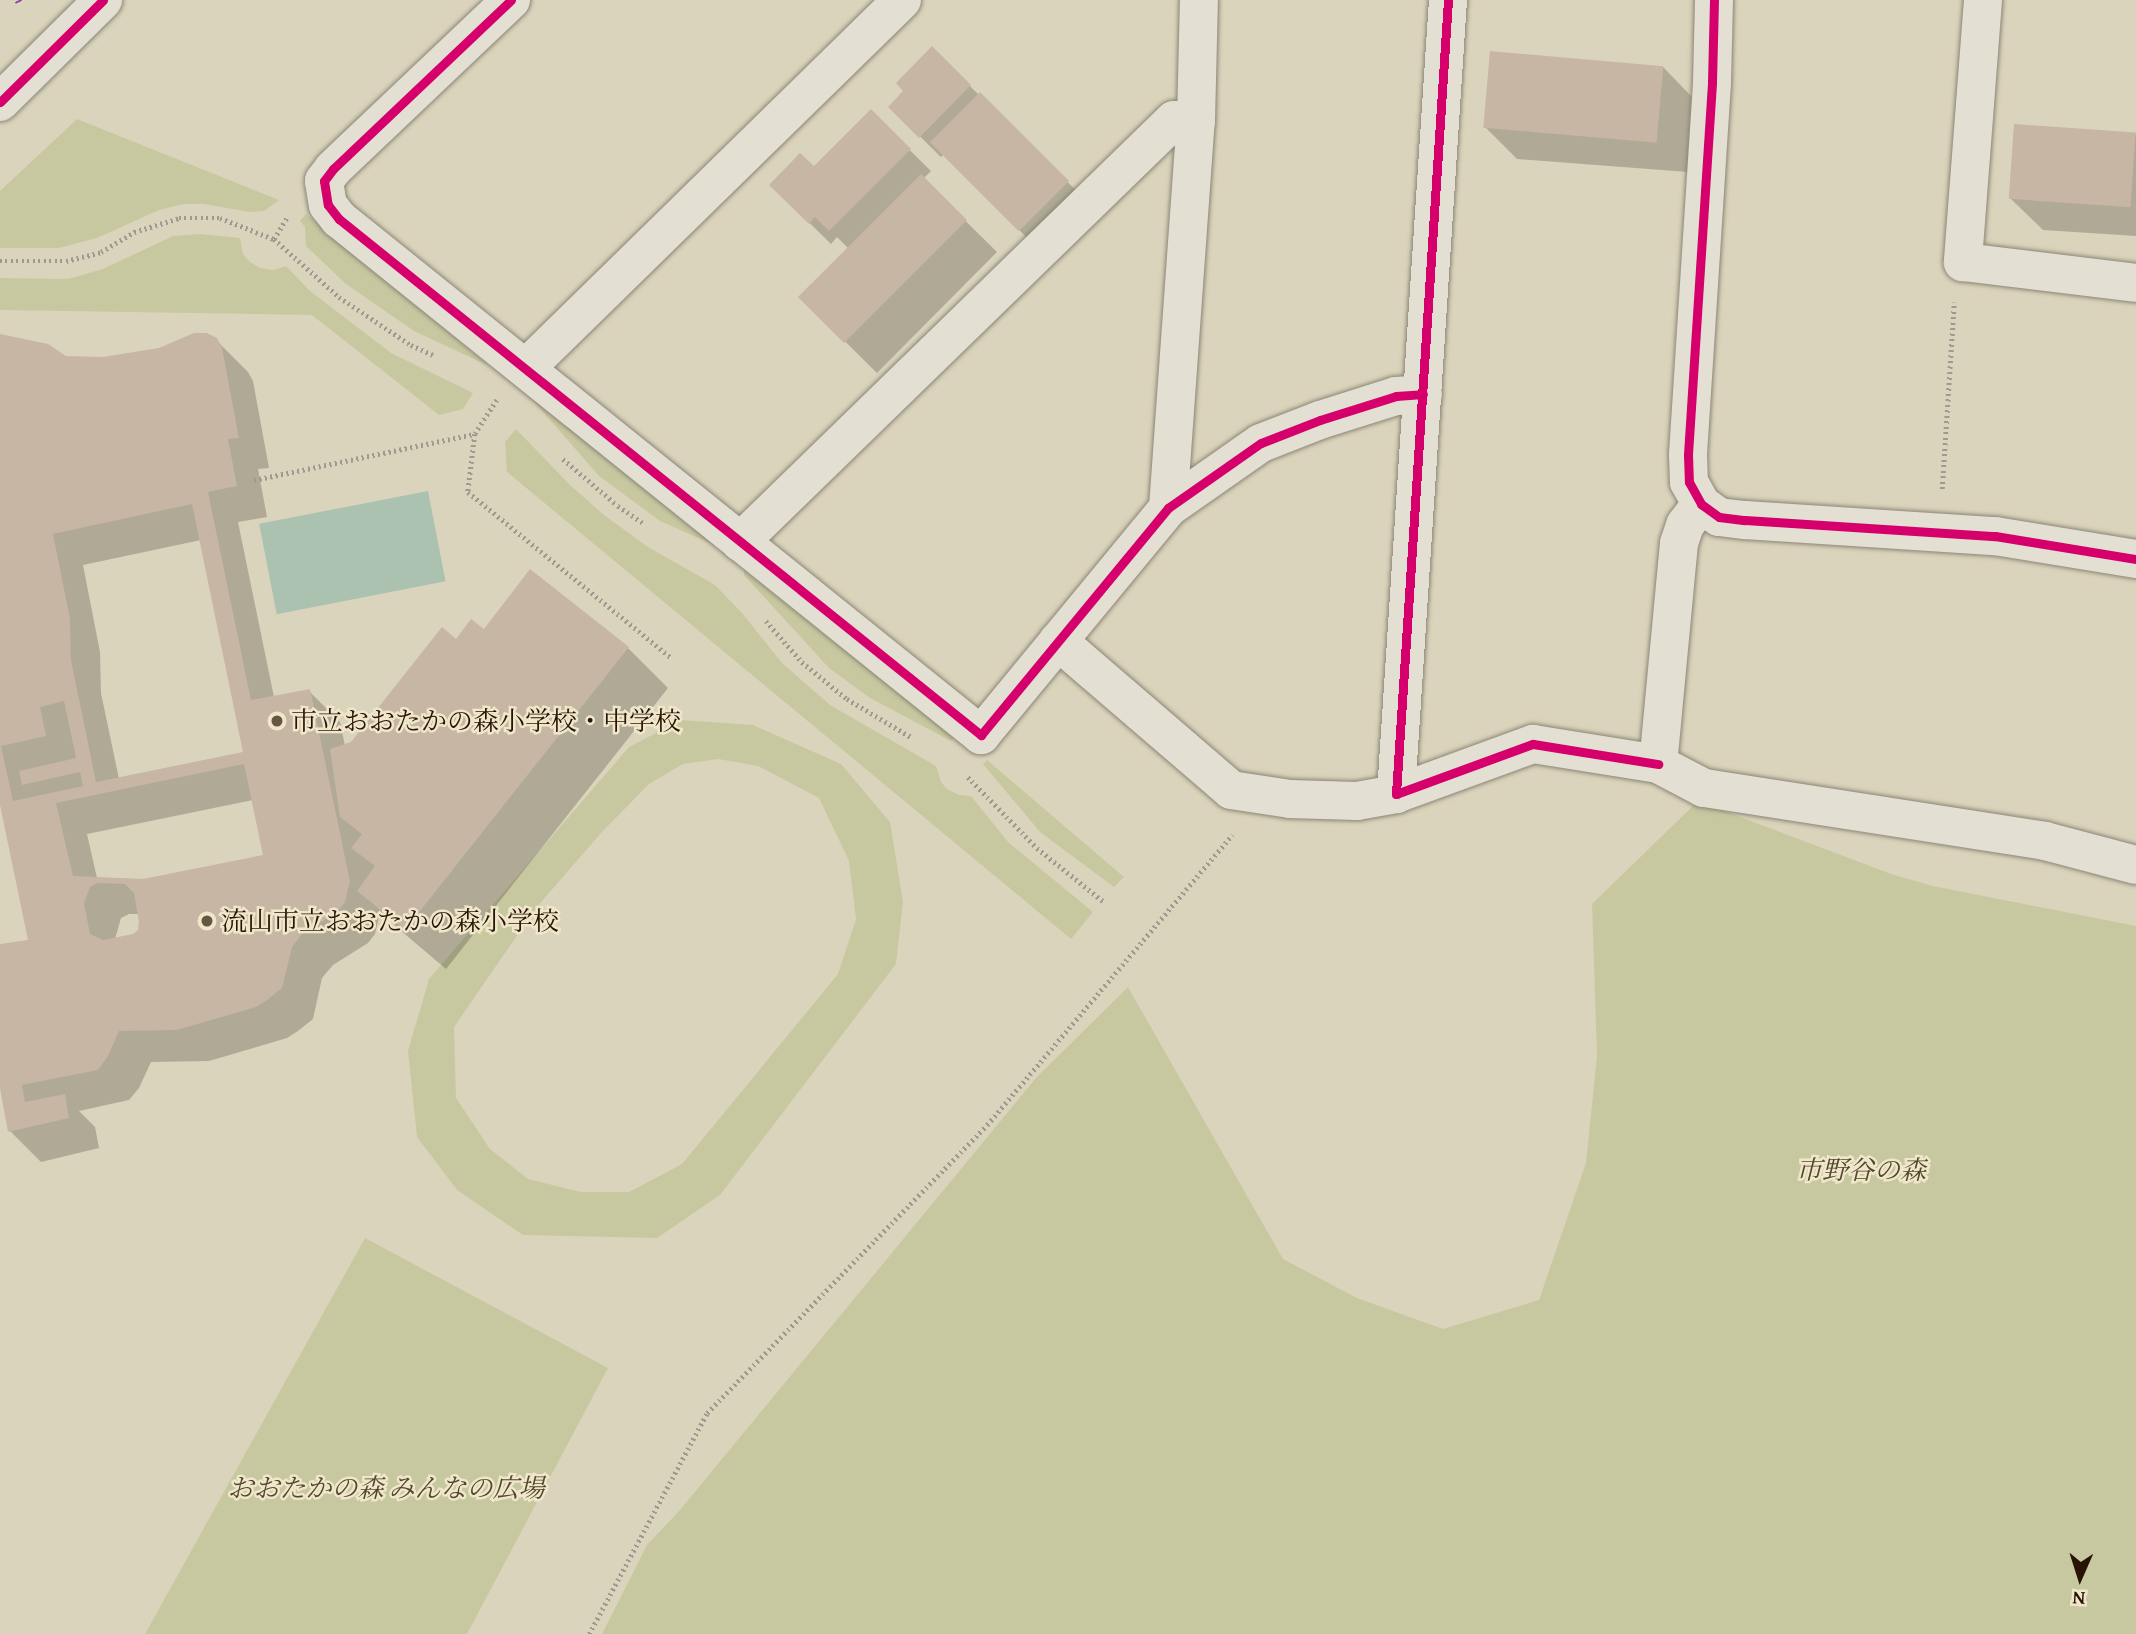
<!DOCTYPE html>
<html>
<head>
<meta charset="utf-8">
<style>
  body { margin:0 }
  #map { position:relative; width:2136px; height:1634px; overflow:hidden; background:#dbd4bc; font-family:"Gentium Book Plus","Noto Serif JP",serif }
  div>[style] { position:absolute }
  .green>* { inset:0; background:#c7c8a0 }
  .water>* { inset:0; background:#abc2b0; transform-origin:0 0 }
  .shadow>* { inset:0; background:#0003 }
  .building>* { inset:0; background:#c6b6a3; transform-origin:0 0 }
  .path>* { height:4.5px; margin-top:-2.25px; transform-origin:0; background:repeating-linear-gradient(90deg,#9f9a90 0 2px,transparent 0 5.5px) }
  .roads { filter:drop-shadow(0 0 2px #8b8576) drop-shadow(0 0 2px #8b8576) }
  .street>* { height:38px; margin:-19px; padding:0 19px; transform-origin:19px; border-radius:19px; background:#e3dfd3 }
  .secondary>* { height:38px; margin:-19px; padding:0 19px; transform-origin:19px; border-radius:19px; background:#e3dfd3 }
  .quiet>* { height:7px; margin-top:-3.5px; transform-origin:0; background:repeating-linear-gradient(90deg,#8e44ad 0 14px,transparent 0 21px) }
  .cycleway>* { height:9px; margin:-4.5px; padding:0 4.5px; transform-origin:4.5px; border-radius:4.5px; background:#d6006c }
  .dots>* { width:19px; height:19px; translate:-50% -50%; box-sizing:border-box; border:4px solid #f0e7cb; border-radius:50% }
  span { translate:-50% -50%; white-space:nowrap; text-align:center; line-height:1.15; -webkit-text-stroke:5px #f0e7cb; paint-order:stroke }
  .poi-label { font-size:26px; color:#271405 }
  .left { translate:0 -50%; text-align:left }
  .park-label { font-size:26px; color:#52472d; font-style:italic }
  .north { position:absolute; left:2045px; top:1543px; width:70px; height:70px; -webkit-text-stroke:5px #f0e7cb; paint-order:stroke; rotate:183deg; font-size:19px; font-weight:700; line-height:28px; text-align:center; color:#271405 }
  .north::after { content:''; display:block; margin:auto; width:24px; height:32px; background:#271405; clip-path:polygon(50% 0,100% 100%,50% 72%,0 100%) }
</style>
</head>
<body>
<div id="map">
  <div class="green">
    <i style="clip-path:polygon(77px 119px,279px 200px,264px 211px,250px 212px,204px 204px,183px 204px,159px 210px,97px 238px,59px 248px,0 248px,0 191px)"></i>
    <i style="clip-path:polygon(306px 214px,489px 366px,414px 331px,346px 284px,306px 246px,305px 227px,300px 221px)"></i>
    <i style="clip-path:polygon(200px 234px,240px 238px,243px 254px,250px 262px,260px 268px,273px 270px,286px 266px,310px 291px,391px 353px,473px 393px,463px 409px,439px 415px,312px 315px,0 310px,0 278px,68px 279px,103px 269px,173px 236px)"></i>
    <i style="clip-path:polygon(530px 397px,714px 545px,660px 521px,599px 476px)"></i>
    <i style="clip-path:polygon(516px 429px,570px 485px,604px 515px,648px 547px,715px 585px,742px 613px,782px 663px,830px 705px,936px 766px,941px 782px,947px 789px,959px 795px,971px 796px,1008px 842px,1093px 912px,1071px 939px,507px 472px,505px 442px)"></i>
    <i style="clip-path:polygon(744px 570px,955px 736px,951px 741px,870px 698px,829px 668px,744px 575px)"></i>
    <i style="clip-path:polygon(evenodd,681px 720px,753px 725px,841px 764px,890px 822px,903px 902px,896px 964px,720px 1195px,657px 1238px,523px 1235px,457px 1190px,417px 1137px,408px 1051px,429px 979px,629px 747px,681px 720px,718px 759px,758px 766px,819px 798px,849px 861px,856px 919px,838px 974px,682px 1164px,629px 1192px,581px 1192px,528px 1179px,490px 1149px,456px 1098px,454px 1027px,536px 908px,601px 833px,649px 784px,683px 764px,718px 759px)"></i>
    <i style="clip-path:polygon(987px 760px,1124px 877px,1114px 887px,1040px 832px,983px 764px)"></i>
    <i style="clip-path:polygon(1698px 801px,1891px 874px,1933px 886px,2136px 926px,2136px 1634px,602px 1634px,647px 1545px,680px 1510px,1036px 1078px,1128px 987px,1283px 1259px,1357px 1298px,1443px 1329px,1539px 1300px,1586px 1163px,1597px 1055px,1592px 904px)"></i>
    <i style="clip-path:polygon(365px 1238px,608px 1368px,467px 1634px,145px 1634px)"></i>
  </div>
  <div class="water">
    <i style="left:428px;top:491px;width:92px;height:172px;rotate:79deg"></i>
  </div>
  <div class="shadow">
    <i style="clip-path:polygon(932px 49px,1089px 203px,1040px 251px,944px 154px,941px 157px,890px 107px,906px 91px)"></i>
    <i style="clip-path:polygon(1662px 66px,1693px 98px,1688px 172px,1517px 159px,1486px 128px)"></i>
    <i style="clip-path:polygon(871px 112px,931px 171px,923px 179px,997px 252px,877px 373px,800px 297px,849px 249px,837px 237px,831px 244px,771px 185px,814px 169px)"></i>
    <i style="clip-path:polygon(2136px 133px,2136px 236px,2043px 230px,2011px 199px)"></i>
    <i style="clip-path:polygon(evenodd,0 336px,65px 358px,103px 358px,216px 340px,248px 372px,253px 381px,269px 468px,258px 469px,267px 517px,238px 522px,274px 697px,309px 691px,340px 722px,345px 746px,352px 743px,456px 641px,484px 631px,628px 648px,668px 688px,446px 969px,380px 913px,375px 934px,368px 943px,333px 965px,322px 978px,313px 1019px,298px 1031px,287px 1038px,209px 1061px,151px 1062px,139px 1088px,129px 1100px,79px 1111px,95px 1127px,99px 1148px,41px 1162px,10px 1131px,0 1078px,0 945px,30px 941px,0 796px,0 336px,201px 540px,245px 754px,119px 779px,101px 693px,100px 652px,83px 565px,201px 540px,0 336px,253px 800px,265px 857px,144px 880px,97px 878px,87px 834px,253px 800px,0 336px,129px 914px,139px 914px,139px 931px,133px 936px,115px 939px,121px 918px,129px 914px)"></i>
  </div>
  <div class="building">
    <i style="clip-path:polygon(932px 46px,971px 85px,919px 138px,888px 107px,903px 91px,896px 83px)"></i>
    <i style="left:1490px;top:51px;width:174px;height:77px;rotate:5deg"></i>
    <i style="left:980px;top:92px;width:126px;height:71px;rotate:45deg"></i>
    <i style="clip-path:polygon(871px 109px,911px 149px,829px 231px,815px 217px,809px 224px,769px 185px,800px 153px,814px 166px)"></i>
    <i style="left:2014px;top:124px;width:122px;height:75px;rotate:4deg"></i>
    <i style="left:921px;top:174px;width:65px;height:174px;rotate:45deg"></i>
    <i style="clip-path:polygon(evenodd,194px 333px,207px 333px,217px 338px,222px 348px,239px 438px,228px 439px,237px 486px,208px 492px,251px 700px,310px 689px,350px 881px,345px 902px,337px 912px,302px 934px,292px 947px,282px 988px,267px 1000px,256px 1007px,177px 1030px,119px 1031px,108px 1056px,98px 1070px,22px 1085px,25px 1102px,65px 1094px,69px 1118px,8px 1132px,0 1088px,0 944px,28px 940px,0 805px,0 334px,48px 344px,66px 356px,103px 357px,159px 348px,194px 333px,192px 504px,243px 752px,96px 782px,71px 660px,70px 619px,53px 534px,192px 504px,194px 333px,64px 701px,76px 758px,19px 771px,22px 785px,80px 772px,83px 786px,13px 801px,1px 746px,46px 736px,40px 707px,64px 701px,194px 333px,244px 764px,263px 855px,143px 879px,73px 876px,56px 803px,244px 764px,194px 333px,97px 883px,125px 884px,134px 893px,139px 922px,138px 930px,133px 934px,103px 940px,90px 934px,84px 903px,90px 887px,97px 883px)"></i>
    <i style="clip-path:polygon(530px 569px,629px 647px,405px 930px,357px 891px,375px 866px,351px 848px,362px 834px,340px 817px,330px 749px,351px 742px,442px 627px,456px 639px,471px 619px,484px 629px)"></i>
  </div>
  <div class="path">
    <i style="left:274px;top:239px;width:87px;rotate:41.7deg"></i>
    <i style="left:339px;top:297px;width:87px;rotate:33.7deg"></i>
    <i style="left:411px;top:345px;width:27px;rotate:24deg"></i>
    <i style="left:0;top:261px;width:66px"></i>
    <i style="left:66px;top:261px;width:36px;rotate:-14deg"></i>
    <i style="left:101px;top:252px;width:39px;rotate:-31deg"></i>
    <i style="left:134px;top:232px;width:47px;rotate:-17.3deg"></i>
    <i style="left:179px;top:218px;width:41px"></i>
    <i style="left:220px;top:218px;width:58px;rotate:21.3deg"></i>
    <i style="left:274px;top:239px;width:26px;rotate:-59deg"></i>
    <i style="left:497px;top:400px;width:40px;rotate:122.9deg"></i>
    <i style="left:475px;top:434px;width:58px;rotate:96.9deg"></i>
    <i style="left:468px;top:492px;width:261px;rotate:39.2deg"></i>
    <i style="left:563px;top:459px;width:72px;rotate:40.5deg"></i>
    <i style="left:618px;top:506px;width:30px;rotate:34deg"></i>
    <i style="left:254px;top:480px;width:226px;rotate:-11.8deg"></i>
    <i style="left:1942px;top:489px;width:187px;rotate:-86.3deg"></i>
    <i style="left:766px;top:621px;width:55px;rotate:48.7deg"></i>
    <i style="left:802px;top:662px;width:58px;rotate:39.4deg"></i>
    <i style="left:847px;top:699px;width:74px;rotate:30.7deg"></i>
    <i style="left:968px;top:777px;width:99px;rotate:45.8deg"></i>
    <i style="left:1037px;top:848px;width:85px;rotate:38.8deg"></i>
    <i style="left:589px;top:1634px;width:251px;rotate:-61.9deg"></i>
    <i style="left:707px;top:1413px;width:402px;rotate:-45.8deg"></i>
    <i style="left:987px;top:1125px;width:380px;rotate:-49.8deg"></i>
  </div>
  <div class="roads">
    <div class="street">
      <i style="left:511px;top:0;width:245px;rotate:136.5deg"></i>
      <i style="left:333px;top:169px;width:15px;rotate:127deg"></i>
      <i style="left:324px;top:181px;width:24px;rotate:81deg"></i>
      <i style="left:328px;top:205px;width:18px;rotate:52deg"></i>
      <i style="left:339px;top:219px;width:824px;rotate:38.79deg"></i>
      <i style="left:981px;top:735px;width:294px;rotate:-50.5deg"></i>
      <i style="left:1168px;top:508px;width:113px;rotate:-35deg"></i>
      <i style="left:1261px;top:443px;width:63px;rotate:-21.3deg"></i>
      <i style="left:1320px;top:420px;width:80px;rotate:-17.5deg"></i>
      <i style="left:1396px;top:396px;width:27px;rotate:-4deg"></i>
      <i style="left:1448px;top:0;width:796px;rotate:93.75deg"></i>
      <i style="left:1396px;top:794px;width:146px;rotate:-20.1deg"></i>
      <i style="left:1533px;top:744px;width:127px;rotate:9.1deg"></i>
      <i style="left:1983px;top:0;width:263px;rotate:94.4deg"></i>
      <i style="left:1963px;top:262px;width:174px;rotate:6.9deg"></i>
      <i style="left:526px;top:368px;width:526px;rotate:-44.38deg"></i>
      <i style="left:1701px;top:504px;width:26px;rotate:127deg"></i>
      <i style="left:1685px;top:525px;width:19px;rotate:108deg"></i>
      <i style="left:1679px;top:543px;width:222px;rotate:95.4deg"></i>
      <i style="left:1658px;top:764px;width:52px;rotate:27.6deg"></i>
      <i style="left:1704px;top:788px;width:345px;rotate:8.8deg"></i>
      <i style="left:2045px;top:841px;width:94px;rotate:14.8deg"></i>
      <i style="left:1168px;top:508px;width:388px;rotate:-85.9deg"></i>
      <i style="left:1196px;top:121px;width:121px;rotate:-88.6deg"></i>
      <i style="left:740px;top:542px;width:605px;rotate:-44.2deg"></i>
      <i style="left:1174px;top:120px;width:22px;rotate:3deg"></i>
      <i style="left:1058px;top:641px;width:228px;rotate:40.7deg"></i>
      <i style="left:1231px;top:790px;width:60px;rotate:8.7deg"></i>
      <i style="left:1290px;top:799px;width:67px;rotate:1.7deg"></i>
      <i style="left:1357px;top:801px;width:40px;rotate:-10deg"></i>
    </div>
    <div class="secondary">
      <i style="left:1714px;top:0;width:83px;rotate:91.4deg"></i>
      <i style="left:1712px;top:83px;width:373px;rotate:93.7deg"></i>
      <i style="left:1688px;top:455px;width:27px;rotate:88deg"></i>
      <i style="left:1689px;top:482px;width:25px;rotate:61deg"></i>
      <i style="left:1701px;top:504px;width:22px;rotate:36deg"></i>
      <i style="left:1719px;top:517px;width:26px;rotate:7deg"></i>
      <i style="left:1745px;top:520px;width:251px;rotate:3.7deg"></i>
      <i style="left:1995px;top:536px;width:143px;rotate:9.3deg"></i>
      <i style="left:0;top:102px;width:145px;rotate:-44.7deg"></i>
    </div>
  </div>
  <div class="quiet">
    <i style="left:18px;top:0;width:2px;rotate:63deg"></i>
  </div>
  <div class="cycleway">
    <i style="left:511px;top:0;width:245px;rotate:136.5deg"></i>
    <i style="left:333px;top:169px;width:15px;rotate:127deg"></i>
    <i style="left:324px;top:181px;width:24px;rotate:81deg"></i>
    <i style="left:328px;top:205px;width:18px;rotate:52deg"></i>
    <i style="left:339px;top:219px;width:824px;rotate:38.79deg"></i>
    <i style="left:981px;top:735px;width:294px;rotate:-50.5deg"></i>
    <i style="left:1168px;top:508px;width:113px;rotate:-35deg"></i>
    <i style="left:1261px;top:443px;width:63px;rotate:-21.3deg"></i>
    <i style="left:1320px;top:420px;width:80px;rotate:-17.5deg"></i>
    <i style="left:1396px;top:396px;width:27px;rotate:-4deg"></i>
    <i style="left:1448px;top:0;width:796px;rotate:93.75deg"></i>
    <i style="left:1396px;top:794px;width:146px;rotate:-20.1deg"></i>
    <i style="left:1533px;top:744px;width:127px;rotate:9.1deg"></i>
    <i style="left:1714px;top:0;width:83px;rotate:91.4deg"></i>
    <i style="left:1712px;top:83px;width:373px;rotate:93.7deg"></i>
    <i style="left:1688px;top:455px;width:27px;rotate:88deg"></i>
    <i style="left:1689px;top:482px;width:25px;rotate:61deg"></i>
    <i style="left:1701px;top:504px;width:22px;rotate:36deg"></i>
    <i style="left:1719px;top:517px;width:26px;rotate:7deg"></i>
    <i style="left:1745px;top:520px;width:251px;rotate:3.7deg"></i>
    <i style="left:1995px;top:536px;width:143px;rotate:9.3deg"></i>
    <i style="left:0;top:102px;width:145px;rotate:-44.7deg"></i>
  </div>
  <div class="dots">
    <i style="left:277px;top:721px;background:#665745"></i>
    <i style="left:207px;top:921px;background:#665745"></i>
  </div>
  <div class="poi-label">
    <span class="left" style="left:291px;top:721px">市立おおたかの森小学校・中学校</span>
    <span class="left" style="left:221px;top:921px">流山市立おおたかの森小学校</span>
  </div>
  <div class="park-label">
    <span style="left:1861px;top:1170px">市野谷の森</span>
    <span style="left:386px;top:1488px">おおたかの森 みんなの広場</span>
  </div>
  <div class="north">N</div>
</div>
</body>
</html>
